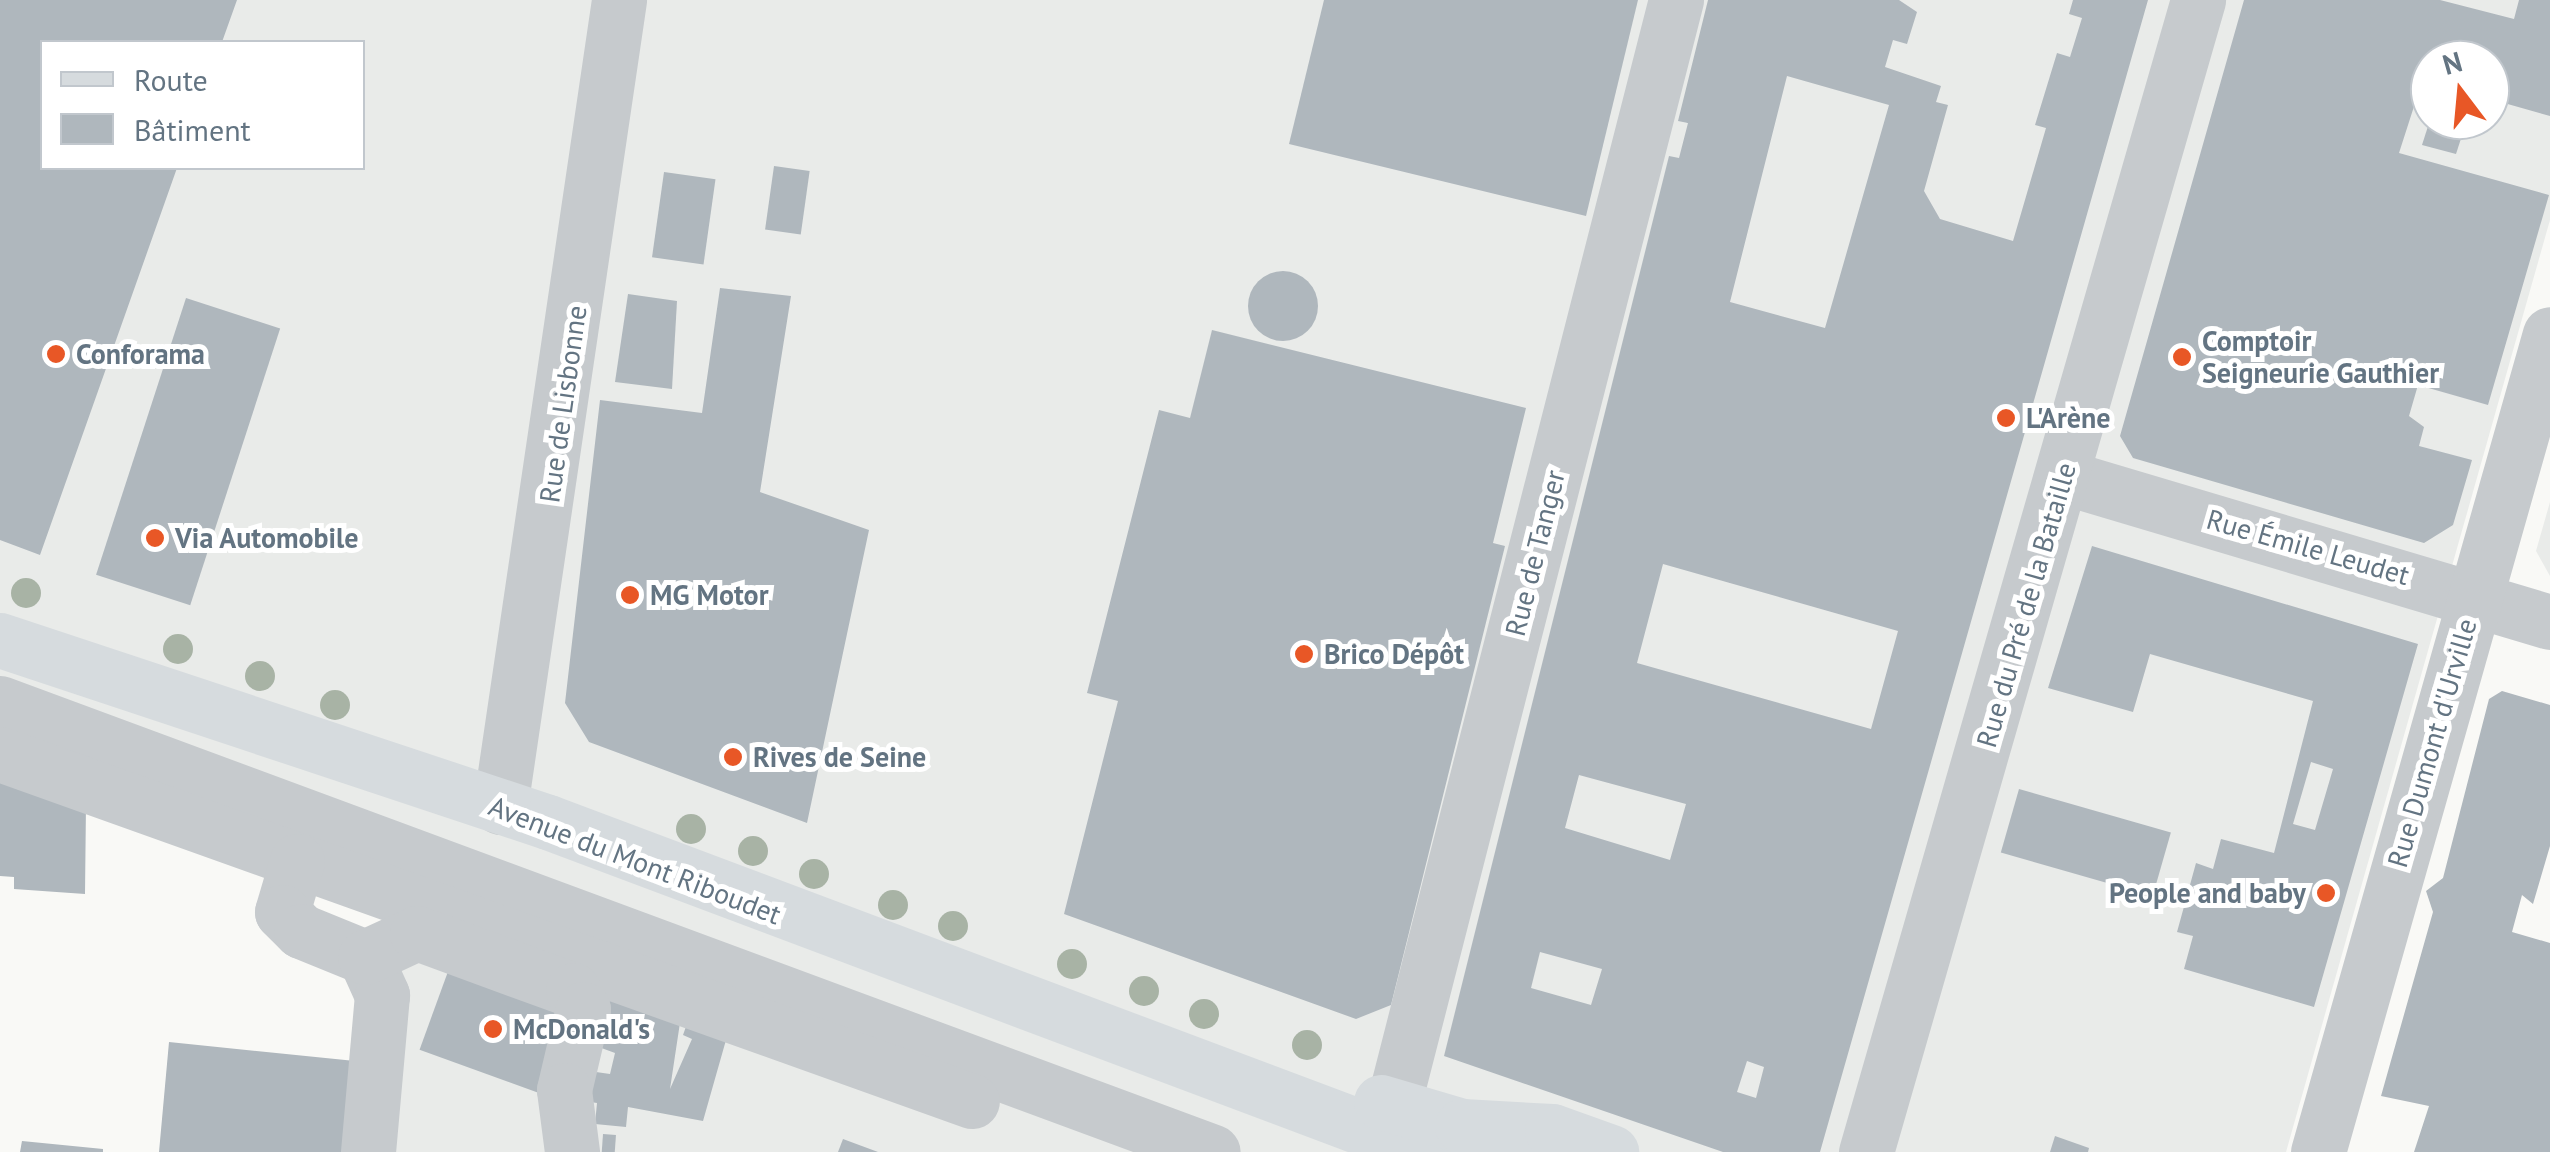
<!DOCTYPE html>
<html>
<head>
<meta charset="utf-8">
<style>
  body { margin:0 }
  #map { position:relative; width:2550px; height:1152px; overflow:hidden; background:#f9f9f6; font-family:"PT Sans",sans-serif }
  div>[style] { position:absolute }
  .built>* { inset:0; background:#e9ebe9 }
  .building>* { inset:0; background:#afb7bd; transform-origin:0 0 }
  .round { border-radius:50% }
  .minor>* { height:55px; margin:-27.5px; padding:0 27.5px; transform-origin:27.5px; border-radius:27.5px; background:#c6cacd }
  .major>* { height:55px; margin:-27.5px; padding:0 27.5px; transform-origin:27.5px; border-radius:27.5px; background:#d6dbde }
  .trees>* { width:30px; height:30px; margin:-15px; border-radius:50%; background:#a8b3a5 }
  .dots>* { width:28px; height:28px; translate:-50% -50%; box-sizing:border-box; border:5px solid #fff; border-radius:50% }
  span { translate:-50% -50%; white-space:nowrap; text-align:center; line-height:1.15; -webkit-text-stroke:10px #fff; paint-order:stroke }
  .poi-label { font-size:28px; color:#637482; font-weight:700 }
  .left { translate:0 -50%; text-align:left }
  .right { translate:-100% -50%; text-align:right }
  .street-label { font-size:28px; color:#637482 }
  .legend { position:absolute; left:40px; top:40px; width:325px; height:130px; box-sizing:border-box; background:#fff; border:2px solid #c1c7cd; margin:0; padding:12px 18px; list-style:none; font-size:30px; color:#637482 }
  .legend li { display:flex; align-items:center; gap:20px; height:50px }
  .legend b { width:50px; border:2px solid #c1c7cd }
  .north { position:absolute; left:2410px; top:40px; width:100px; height:100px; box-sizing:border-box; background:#fff; border:2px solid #c1c7cd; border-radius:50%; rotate:344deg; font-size:28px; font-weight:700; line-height:40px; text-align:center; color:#637482 }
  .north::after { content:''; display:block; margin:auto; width:35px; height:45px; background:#e85726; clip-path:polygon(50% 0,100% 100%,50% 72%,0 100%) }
</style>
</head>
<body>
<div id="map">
  <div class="built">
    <i style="clip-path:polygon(evenodd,0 0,2550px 0,2550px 220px,2286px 1152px,368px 1152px,407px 901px,0 754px,0 0,42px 42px,362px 42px,362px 168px,42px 168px,42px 42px,0 0,2430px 60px,2490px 60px,2490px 120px,2430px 120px,2430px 60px)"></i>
    <i style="clip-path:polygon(2550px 502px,2550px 576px,2536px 551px)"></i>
  </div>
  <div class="building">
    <i style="clip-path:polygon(0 0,237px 0,222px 42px,42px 42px,42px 168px,177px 168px,40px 555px,0 540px)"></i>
    <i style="clip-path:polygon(1324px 0,1638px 0,1586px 216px,1289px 144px)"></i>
    <i style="clip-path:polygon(evenodd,1708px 0,1899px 0,1917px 12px,1907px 44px,1893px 40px,1885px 67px,1941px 86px,1936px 102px,1948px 105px,1924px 191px,1940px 219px,2013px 241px,2046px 128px,2035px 125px,2057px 53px,2070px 57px,2082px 18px,2069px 14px,2073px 0,2148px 0,1820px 1152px,1723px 1152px,1444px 1056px,1669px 156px,1679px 158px,1688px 123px,1678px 121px,1708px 0,1787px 76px,1889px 105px,1825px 328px,1730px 302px,1787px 76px,1708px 0,1663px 564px,1898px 631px,1871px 729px,1637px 663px,1663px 564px,1708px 0,1579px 775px,1686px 804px,1670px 860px,1565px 828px,1579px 775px,1708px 0,1540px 952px,1602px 969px,1591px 1005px,1531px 988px,1540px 952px,1708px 0,1747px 1061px,1764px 1067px,1756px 1098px,1737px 1092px,1747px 1061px)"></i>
    <i style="clip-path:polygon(2244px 0,2440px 0,2514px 19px,2519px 0,2550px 0,2550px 116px,2490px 99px,2490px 60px,2430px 60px,2430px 97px,2418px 94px,2399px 153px,2549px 195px,2488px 405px,2418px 385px,2409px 416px,2424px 427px,2419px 446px,2472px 460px,2453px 525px,2424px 543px,2133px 458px,2120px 436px)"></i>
    <i style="clip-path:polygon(2430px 120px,2467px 120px,2456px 154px,2422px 145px)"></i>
    <i style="left:774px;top:166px;width:36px;height:64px;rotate:8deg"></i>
    <i style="left:664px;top:172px;width:52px;height:86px;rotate:8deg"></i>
    <i class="round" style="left:1248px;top:271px;width:70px;height:70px"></i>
    <i style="clip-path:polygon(720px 288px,791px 296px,760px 492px,869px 530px,807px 823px,589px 742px,565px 703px,600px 400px,702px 413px)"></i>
    <i style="clip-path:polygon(628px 294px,677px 301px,672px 389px,615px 382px)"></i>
    <i style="left:186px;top:298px;width:99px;height:291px;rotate:18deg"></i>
    <i style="clip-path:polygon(1212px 330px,1526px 408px,1493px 543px,1505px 546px,1391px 1005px,1356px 1019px,1064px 914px,1118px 701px,1087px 693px,1159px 410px,1190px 418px)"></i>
    <i style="clip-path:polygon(evenodd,2092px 546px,2418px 644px,2314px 1007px,2184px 969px,2193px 936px,2177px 932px,2196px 863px,2213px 869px,2221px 839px,2274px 853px,2313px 701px,2150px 654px,2133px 712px,2048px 688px,2092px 546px,2311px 762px,2333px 769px,2315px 830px,2293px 824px,2311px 762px)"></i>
    <i style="clip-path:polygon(2502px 691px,2550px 705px,2550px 846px,2533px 904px,2522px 895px,2512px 932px,2550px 943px,2550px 1152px,2414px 1152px,2429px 1106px,2381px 1096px,2433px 912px,2426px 891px,2443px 878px,2489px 699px)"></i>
    <i style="clip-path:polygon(0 773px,86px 804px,85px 894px,14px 889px,14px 877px,0 876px)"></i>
    <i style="left:2019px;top:789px;width:158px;height:66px;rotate:16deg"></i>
    <i style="left:450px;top:966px;width:130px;height:89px;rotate:20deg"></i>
    <i style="clip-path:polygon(607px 990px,681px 1016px,670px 1089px,692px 1039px,683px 1035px,689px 1018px,728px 1033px,703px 1121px,628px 1107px,626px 1127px,595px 1124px,597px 1103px,584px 1101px,589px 1071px,610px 1074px,615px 1053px,596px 1046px)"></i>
    <i style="clip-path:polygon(169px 1042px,355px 1061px,346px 1152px,159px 1152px)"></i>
    <i style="left:603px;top:1134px;width:13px;height:18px;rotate:4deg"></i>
    <i style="clip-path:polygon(2055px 1136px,2089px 1148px,2088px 1152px,2050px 1152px)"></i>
    <i style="clip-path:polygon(843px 1139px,878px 1152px,838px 1152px)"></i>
    <i style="clip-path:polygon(22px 1141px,103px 1149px,103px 1152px,20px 1152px)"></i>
  </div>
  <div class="minor">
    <i style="left:2064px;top:477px;width:507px;rotate:16.61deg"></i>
    <i style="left:0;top:703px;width:1293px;rotate:20.31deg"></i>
    <i style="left:0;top:754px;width:1032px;rotate:19.65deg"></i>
    <i style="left:500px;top:807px;width:816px;rotate:-81.61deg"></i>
    <i style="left:297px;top:861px;width:53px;rotate:106.4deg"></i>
    <i style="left:282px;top:912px;width:27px;rotate:45deg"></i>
    <i style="left:301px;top:931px;width:69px;rotate:22.1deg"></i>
    <i style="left:365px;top:957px;width:42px;rotate:65.9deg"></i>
    <i style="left:382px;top:995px;width:158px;rotate:95.1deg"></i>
    <i style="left:365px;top:957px;width:57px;rotate:-24.8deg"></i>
    <i style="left:417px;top:933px;width:166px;rotate:20.1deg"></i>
    <i style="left:573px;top:990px;width:21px;rotate:62deg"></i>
    <i style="left:583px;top:1009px;width:83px;rotate:103.2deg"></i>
    <i style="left:564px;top:1090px;width:63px;rotate:82.6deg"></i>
    <i style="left:1393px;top:1106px;width:1142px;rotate:-75.65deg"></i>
    <i style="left:1866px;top:1152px;width:1199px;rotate:-73.92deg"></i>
    <i style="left:2318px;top:1152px;width:850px;rotate:-74.17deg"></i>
  </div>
  <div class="major">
    <i style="left:0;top:640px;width:577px;rotate:18.37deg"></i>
    <i style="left:548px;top:822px;width:939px;rotate:20.58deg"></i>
    <i style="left:1381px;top:1102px;width:84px;rotate:16.5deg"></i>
    <i style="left:1462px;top:1126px;width:90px;rotate:3.2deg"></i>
    <i style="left:1552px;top:1131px;width:63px;rotate:19.6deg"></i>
  </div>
  <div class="trees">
    <i style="left:26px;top:593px"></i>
    <i style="left:178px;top:649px"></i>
    <i style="left:260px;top:676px"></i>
    <i style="left:335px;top:705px"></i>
    <i style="left:691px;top:829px"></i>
    <i style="left:753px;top:851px"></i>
    <i style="left:814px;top:874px"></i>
    <i style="left:893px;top:905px"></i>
    <i style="left:953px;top:926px"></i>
    <i style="left:1072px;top:964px"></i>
    <i style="left:1144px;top:991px"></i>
    <i style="left:1204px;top:1014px"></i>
    <i style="left:1307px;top:1045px"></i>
  </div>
  <div class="dots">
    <i style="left:56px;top:354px;background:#e85726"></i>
    <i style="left:2182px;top:357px;background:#e85726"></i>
    <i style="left:2006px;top:418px;background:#e85726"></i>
    <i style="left:155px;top:538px;background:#e85726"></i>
    <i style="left:630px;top:595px;background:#e85726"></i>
    <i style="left:1304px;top:654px;background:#e85726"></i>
    <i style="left:733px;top:757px;background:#e85726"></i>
    <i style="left:2326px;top:893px;background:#e85726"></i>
    <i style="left:493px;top:1029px;background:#e85726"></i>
  </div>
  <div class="poi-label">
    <span class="left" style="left:2202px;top:357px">Comptoir<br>Seigneurie Gauthier</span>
    <span class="left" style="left:76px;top:354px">Conforama</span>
    <span class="left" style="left:2026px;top:418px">L'Arène</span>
    <span class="left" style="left:175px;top:538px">Via Automobile</span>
    <span class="left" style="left:650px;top:595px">MG Motor</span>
    <span class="left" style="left:1324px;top:654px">Brico Dépôt</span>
    <span class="left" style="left:753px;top:757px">Rives de Seine</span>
    <span class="right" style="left:2306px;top:893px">People and baby</span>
    <span class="left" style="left:513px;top:1029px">McDonald's</span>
  </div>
  <div class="street-label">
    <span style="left:563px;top:404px;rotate:-82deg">Rue de Lisbonne</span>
    <span style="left:2308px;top:547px;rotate:16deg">Rue Émile Leudet</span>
    <span style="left:1535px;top:553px;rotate:-76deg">Rue de Tanger</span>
    <span style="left:2026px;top:605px;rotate:-74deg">Rue du Pré de la Bataille</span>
    <span style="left:2432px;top:743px;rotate:-74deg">Rue Dumont d'Urville</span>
    <span style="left:635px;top:860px;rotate:21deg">Avenue du Mont Riboudet</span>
  </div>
  <ul class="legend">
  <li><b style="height:12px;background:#d6dbde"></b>Route</li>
  <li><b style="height:28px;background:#afb7bd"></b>Bâtiment</li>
  </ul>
  <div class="north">N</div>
</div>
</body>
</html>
